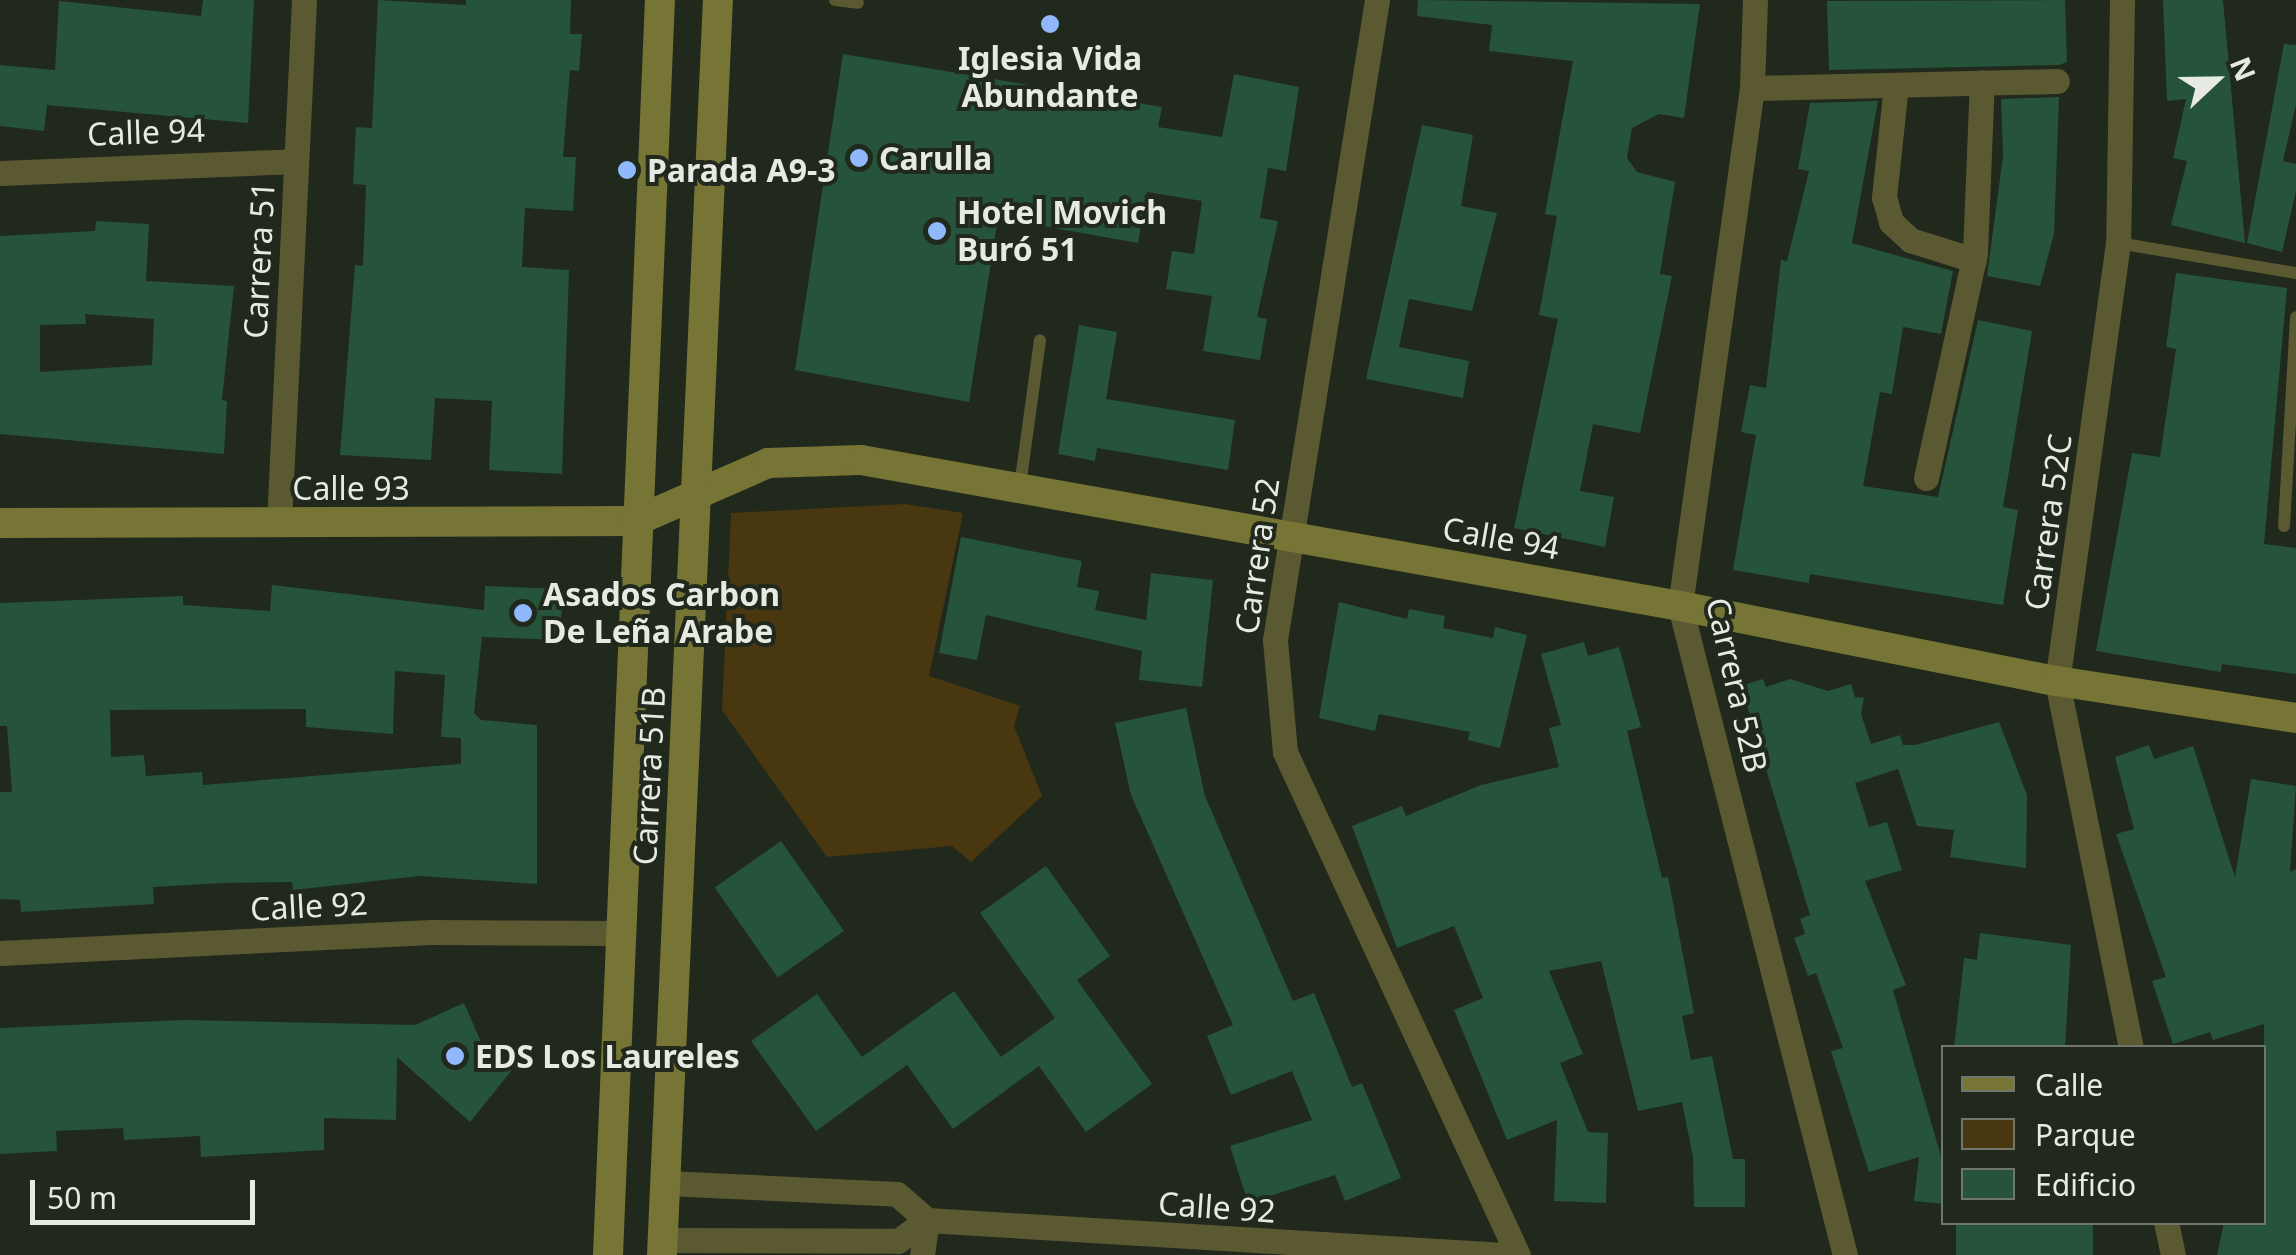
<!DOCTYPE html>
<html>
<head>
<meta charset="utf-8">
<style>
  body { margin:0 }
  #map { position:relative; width:2296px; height:1255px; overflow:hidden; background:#21281c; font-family:"Noto Sans",sans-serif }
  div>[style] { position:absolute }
  .green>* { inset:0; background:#493710 }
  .building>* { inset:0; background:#25543b; transform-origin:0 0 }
  .lane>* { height:12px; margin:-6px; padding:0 6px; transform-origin:6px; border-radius:6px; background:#5a5932 }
  .street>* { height:25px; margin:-12.5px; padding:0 12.5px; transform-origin:12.5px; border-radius:12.5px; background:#5a5932 }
  .secondary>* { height:30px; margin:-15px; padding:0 15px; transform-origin:15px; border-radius:15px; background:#777535 }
  .dots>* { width:28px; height:28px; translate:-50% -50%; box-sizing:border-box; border:5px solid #21281c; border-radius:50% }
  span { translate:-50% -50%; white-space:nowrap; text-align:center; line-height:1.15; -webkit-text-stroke:8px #21281c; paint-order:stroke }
  .poi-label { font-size:32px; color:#e6eae3; font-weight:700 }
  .left { translate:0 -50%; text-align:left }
  .street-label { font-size:32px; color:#e6eae3 }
  .legend { position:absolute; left:1941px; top:1045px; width:325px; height:180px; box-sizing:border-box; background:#21281c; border:2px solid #70766c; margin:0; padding:12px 18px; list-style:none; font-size:30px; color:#e6eae3 }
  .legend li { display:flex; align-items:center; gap:20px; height:50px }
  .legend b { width:50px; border:2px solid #70766c }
  .north { position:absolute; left:2166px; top:30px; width:100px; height:100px; -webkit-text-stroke:8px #21281c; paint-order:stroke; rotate:68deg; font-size:28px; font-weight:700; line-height:40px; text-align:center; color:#e6eae3 }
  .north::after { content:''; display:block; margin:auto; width:35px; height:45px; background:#e6eae3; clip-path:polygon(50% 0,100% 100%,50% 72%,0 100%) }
  .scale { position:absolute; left:30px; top:1180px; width:225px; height:45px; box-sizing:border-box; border:5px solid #e6eae3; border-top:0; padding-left:12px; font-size:30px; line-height:35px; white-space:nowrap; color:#e6eae3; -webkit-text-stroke:8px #21281c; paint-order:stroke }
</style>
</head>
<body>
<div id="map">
  <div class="green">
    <i style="clip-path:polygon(905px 504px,963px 513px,929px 676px,1020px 706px,1014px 726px,1042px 796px,971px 862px,952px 846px,827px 857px,722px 710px,731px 513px)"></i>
  </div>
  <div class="building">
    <i style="clip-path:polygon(203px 0,254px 0,248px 123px,47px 105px,44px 131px,0 126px,0 65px,55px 70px,59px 1px,201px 16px)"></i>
    <i style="clip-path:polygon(378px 0,466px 5px,466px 0,571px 0,570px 34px,582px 34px,579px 71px,570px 70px,563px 157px,576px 157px,573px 211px,525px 208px,522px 267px,569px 270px,562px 474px,489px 470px,492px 401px,435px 398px,431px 460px,340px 455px,355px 265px,363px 266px,366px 185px,353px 184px,356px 127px,372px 128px)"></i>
    <i style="clip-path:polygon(1418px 0,1700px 4px,1684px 118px,1659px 114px,1632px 128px,1627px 158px,1637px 172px,1675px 182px,1660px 274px,1672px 276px,1640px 433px,1593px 424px,1580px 491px,1614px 497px,1605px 547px,1514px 528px,1558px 319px,1539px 315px,1557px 216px,1545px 214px,1573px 61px,1489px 51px,1492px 25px,1417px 16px)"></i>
    <i style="clip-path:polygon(2065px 0,2067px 62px,2059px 65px,1829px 70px,1827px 1px)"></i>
    <i style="clip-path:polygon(2163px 0,2223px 0,2245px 243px,2171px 225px,2187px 161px,2173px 158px,2186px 99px,2167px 101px)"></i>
    <i style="clip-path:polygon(2284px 44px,2296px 45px,2296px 105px,2283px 161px,2296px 164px,2296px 191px,2282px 252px,2247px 243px)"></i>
    <i style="clip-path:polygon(843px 54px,1162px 107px,1158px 127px,1222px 137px,1234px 74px,1299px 87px,1286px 171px,1268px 168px,1260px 218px,1278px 221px,1257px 317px,1267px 319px,1260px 360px,1203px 351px,1212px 296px,1166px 289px,1172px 251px,1194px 254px,1202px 201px,1147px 192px,1138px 243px,998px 218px,969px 402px,795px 370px)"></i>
    <i style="clip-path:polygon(2059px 97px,2054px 234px,2040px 286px,1987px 276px,2003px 156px,2001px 99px)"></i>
    <i style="clip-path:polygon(1878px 101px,1852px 243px,1953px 271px,1941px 334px,1903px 327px,1892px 394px,1880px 392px,1863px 486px,1938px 497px,1978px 320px,2032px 331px,2003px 507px,2018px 510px,2003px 605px,1810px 574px,1809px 583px,1733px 570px,1756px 435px,1741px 432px,1750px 385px,1766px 388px,1781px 260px,1787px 261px,1809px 171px,1798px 169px,1810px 103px)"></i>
    <i style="clip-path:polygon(1422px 125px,1473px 135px,1461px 206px,1497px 213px,1472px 311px,1409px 299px,1399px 347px,1469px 361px,1463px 398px,1366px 379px)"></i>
    <i style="clip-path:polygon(evenodd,96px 221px,149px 224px,146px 281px,234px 286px,222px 400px,227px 401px,224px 454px,0 434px,0 236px,95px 231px,96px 221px,85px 314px,154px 319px,152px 365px,40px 372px,40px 325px,86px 324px,85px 314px)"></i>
    <i style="clip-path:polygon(2176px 273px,2287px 288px,2264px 544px,2296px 548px,2296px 674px,2222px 664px,2221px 672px,2096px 651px,2132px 453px,2160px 457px,2176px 349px,2166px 347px)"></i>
    <i style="clip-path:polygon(1079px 325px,1117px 332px,1106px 399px,1235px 420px,1228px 470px,1097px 448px,1095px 461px,1058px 454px)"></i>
    <i style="clip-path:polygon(961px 537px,1082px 561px,1077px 587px,1099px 591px,1095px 610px,1146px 620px,1151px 573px,1213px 580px,1202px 687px,1139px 680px,1142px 651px,986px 615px,977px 660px,939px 653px)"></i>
    <i style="clip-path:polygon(evenodd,272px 585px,484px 610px,485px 586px,563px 589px,560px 640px,482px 637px,474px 713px,481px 720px,537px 725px,537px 884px,420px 876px,293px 890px,292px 882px,223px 883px,153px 887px,154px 904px,21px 912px,20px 900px,0 899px,0 792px,12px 792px,7px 726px,0 726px,0 603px,183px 596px,183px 605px,270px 611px,272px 585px,395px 671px,445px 675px,441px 737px,461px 738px,461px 764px,203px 785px,202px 772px,146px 776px,144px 755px,111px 757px,110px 710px,306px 709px,306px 727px,393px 734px,395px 671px)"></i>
    <i style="clip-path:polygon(1339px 602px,1407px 619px,1409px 609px,1445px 616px,1443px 628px,1493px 638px,1495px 627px,1527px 635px,1500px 748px,1468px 740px,1470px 732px,1379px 714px,1375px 731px,1319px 718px)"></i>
    <i style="clip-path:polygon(1584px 642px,1588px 656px,1619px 647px,1641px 727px,1627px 731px,1662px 878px,1668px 877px,1694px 1013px,1682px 1016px,1691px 1060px,1712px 1056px,1733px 1159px,1745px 1159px,1745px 1207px,1694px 1207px,1693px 1157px,1682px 1102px,1638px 1111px,1601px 961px,1549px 971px,1583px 1054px,1560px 1063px,1588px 1132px,1608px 1133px,1606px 1203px,1554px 1201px,1557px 1120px,1507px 1140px,1454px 1010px,1483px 998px,1454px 926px,1397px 948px,1352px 826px,1402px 806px,1406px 816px,1481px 785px,1559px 767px,1549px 728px,1561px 725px,1541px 654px)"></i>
    <i style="clip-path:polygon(1763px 679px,1766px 687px,1790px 679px,1828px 691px,1851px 684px,1855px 697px,1864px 698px,1861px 714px,1871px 744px,1900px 735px,1903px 745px,1915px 745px,1999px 722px,2027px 795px,2026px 868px,1950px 857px,1954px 830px,1917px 826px,1898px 769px,1855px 783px,1869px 827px,1887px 822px,1902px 870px,1865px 881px,1906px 985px,1893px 990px,1944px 1167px,1944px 1204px,1914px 1201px,1919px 1157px,1869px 1172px,1831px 1051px,1843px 1048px,1816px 973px,1808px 976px,1794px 938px,1805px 934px,1800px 919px,1810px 915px,1741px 686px)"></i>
    <i style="clip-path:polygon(1186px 708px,1205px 796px,1293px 1001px,1314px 993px,1352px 1087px,1362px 1083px,1401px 1178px,1345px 1201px,1335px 1175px,1248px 1203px,1230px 1146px,1312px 1120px,1292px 1071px,1231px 1095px,1207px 1036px,1233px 1025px,1131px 795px,1115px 723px)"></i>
    <i style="clip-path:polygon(2149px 745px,2154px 759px,2193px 746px,2235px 877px,2251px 779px,2296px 786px,2290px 872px,2296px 869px,2296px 1255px,2217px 1255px,2224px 1222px,2264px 1222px,2264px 1024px,2213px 1040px,2210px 1032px,2173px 1044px,2152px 981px,2166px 977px,2116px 834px,2134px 829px,2115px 757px)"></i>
    <i style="left:781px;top:841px;width:110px;height:81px;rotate:55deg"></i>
    <i style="clip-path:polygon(1046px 866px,1110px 956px,1077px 980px,1152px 1084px,1086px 1132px,1039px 1066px,953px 1129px,907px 1065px,816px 1131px,751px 1041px,817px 994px,862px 1057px,954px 991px,1001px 1057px,1055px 1018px,980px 913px)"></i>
    <i style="clip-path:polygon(1980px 933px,2071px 945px,2065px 1048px,1954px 1048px,1964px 958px,1977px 960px)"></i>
    <i style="clip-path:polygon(464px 1003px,481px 1042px,512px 1070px,470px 1122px,397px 1057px,396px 1120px,324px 1118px,324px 1150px,201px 1157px,200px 1136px,124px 1140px,123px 1128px,56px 1131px,57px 1151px,0 1154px,0 1028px,184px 1020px,415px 1025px)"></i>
    <i style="left:1956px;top:1222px;width:137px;height:33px"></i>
  </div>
  <div class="lane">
    <i style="left:835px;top:0;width:23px;rotate:7deg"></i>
    <i style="left:2118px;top:243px;width:181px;rotate:9.6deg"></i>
    <i style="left:1020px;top:486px;width:147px;rotate:-82.2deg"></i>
    <i style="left:2284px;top:526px;width:209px;rotate:-86.7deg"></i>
  </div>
  <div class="street">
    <i style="left:1377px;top:0;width:648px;rotate:99.06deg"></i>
    <i style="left:1275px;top:640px;width:112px;rotate:84.9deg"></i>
    <i style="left:1285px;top:752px;width:554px;rotate:65.15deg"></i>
    <i style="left:1755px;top:0;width:88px;rotate:92deg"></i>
    <i style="left:1752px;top:88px;width:523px;rotate:97.91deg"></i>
    <i style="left:1680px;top:606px;width:670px;rotate:75.74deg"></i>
    <i style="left:2122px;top:0;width:243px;rotate:90.9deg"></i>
    <i style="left:2118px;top:243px;width:442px;rotate:97.9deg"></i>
    <i style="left:2057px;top:681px;width:374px;rotate:78.6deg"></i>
    <i style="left:1896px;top:85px;width:113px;rotate:96.1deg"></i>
    <i style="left:1884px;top:197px;width:26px;rotate:74deg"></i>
    <i style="left:1891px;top:222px;width:26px;rotate:43deg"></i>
    <i style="left:1910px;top:240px;width:67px;rotate:17.4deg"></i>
    <i style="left:1752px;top:88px;width:305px;rotate:-1.3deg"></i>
    <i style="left:0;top:173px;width:296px;rotate:-2.3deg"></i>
    <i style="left:1926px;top:478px;width:230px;rotate:-77.7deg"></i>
    <i style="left:1975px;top:253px;width:171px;rotate:-87.7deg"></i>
    <i style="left:279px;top:523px;width:524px;rotate:-87.26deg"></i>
    <i style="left:0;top:953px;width:432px;rotate:-2.8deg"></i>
    <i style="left:431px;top:932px;width:191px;rotate:0.3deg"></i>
    <i style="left:666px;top:1183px;width:231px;rotate:2.7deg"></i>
    <i style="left:897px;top:1194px;width:40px;rotate:41deg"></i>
    <i style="left:927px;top:1220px;width:578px;rotate:3.47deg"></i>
    <i style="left:2166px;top:1222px;width:34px;rotate:78deg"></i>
    <i style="left:662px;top:1240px;width:236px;rotate:0.2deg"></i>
    <i style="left:898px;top:1241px;width:36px;rotate:-36deg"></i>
    <i style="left:922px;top:1255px;width:35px;rotate:-82deg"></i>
  </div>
  <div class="secondary">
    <i style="left:0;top:523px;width:636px;rotate:-0.18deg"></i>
    <i style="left:636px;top:521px;width:144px;rotate:-23.7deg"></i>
    <i style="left:768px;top:463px;width:93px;rotate:-1.8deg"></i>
    <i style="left:861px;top:460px;width:832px;rotate:10.11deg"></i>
    <i style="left:1680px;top:606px;width:384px;rotate:11.3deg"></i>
    <i style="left:2057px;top:681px;width:242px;rotate:8.8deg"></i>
    <i style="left:608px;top:1255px;width:1256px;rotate:-87.63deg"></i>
    <i style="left:662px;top:1255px;width:1256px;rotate:-87.45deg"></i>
  </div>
  <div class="dots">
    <i style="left:1050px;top:24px;background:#8fb8fd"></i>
    <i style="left:859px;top:158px;background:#8fb8fd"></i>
    <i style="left:627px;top:170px;background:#8fb8fd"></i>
    <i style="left:937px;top:231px;background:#8fb8fd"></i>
    <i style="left:523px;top:613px;background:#8fb8fd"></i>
    <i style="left:455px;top:1056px;background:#8fb8fd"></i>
  </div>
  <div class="poi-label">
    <span style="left:1050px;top:77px">Iglesia Vida<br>Abundante</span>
    <span class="left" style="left:879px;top:158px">Carulla</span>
    <span class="left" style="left:647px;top:170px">Parada A9-3</span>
    <span class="left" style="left:957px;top:231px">Hotel Movich<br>Buró 51</span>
    <span class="left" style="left:543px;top:613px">Asados Carbon<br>De Leña Arabe</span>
    <span class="left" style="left:475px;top:1056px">EDS Los Laureles</span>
  </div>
  <div class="street-label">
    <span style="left:146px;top:132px;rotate:-2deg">Calle 94</span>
    <span style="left:259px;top:260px;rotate:-87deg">Carrera 51</span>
    <span style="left:351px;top:488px">Calle 93</span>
    <span style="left:2048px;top:522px;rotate:-82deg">Carrera 52C</span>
    <span style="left:1501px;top:538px;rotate:10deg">Calle 94</span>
    <span style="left:1257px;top:556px;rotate:-82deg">Carrera 52</span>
    <span style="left:1737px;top:685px;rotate:77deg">Carrera 52B</span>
    <span style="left:649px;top:776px;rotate:-87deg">Carrera 51B</span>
    <span style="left:309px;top:906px;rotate:-3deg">Calle 92</span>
    <span style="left:1217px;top:1207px;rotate:4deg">Calle 92</span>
  </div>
  <ul class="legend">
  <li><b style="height:12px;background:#777535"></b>Calle</li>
  <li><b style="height:28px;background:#493710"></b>Parque</li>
  <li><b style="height:28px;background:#25543b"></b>Edificio</li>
  </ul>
  <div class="north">N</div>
  <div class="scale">50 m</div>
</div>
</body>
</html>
